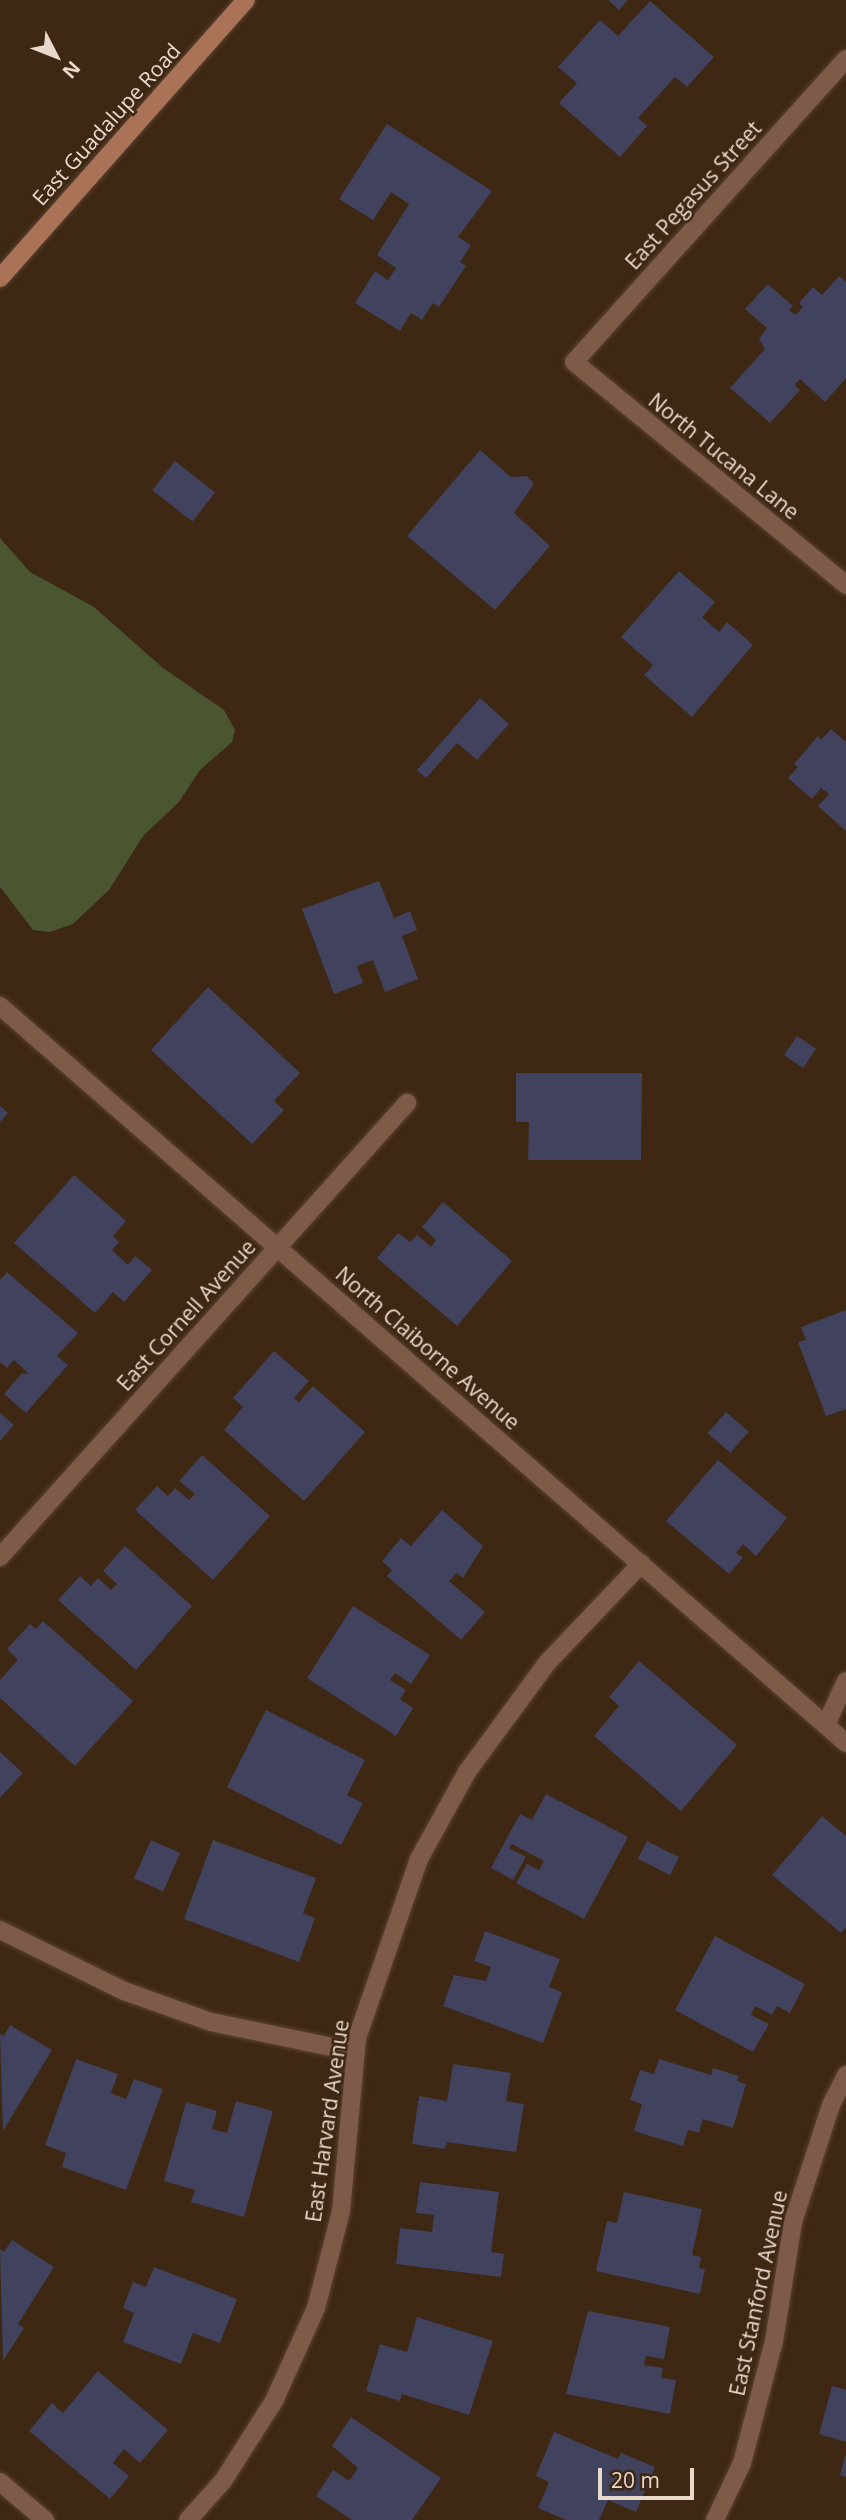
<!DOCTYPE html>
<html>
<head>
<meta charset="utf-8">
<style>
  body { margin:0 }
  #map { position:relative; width:846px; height:2520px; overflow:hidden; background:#3e2713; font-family:"Open Sans",sans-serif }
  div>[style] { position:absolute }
  .green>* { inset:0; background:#4a5532 }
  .building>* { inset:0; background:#40425e; transform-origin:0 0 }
  .roads { filter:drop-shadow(0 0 2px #594331) drop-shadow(0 0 2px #594331) }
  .minor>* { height:18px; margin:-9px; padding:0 9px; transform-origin:9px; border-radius:9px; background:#7e5a49 }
  .secondary>* { height:18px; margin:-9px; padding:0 9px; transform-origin:9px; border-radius:9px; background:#aa7257 }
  span { translate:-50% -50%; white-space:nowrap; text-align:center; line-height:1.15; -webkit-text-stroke:5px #3e2713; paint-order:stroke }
  .street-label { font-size:21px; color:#e9d9cd }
  .north { position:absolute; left:21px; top:21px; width:70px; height:70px; -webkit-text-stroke:5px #3e2713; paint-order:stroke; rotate:132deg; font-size:19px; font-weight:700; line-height:28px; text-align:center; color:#e9d9cd }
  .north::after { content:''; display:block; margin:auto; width:24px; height:32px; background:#e9d9cd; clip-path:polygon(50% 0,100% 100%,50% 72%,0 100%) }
  .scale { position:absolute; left:598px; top:2468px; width:96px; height:32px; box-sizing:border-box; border:4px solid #e9d9cd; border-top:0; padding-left:9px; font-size:21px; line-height:24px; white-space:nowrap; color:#e9d9cd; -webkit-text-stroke:5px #3e2713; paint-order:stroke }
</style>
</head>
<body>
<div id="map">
  <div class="green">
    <i style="clip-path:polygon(0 538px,30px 572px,94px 607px,163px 668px,224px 710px,235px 730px,232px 742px,200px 770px,179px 802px,143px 836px,109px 890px,73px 924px,50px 932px,33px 930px,0 887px)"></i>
  </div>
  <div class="building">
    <i style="clip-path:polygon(608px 0,628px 0,619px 10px)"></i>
    <i style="clip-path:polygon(650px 1px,714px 57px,687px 87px,675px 77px,638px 118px,647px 126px,620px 157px,559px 103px,577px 83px,558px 67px,600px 20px,618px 36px)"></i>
    <i style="clip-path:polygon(387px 124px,492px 191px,458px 237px,471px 245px,460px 262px,466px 266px,439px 307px,433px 303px,422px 320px,411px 313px,400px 331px,355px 303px,375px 271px,388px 280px,396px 268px,377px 255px,409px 204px,391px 192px,373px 220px,339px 199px)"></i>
    <i style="clip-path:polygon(839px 276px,846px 282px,846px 378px,825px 402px,800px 379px,794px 385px,800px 390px,770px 423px,730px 388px,765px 349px,759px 339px,767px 328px,745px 309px,768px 284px,793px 306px,789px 310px,796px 315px,803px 307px,799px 303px,813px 287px,822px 295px)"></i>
    <i style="clip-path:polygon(480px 450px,511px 477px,527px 476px,534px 484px,514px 513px,550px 546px,495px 610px,407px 536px)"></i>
    <i style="left:175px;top:461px;width:51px;height:37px;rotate:38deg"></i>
    <i style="clip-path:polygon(679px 571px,715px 602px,702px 617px,719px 632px,727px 622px,753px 645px,692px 717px,644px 675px,653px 665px,621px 637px)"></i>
    <i style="clip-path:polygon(480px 698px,509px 724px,477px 760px,457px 743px,426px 778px,417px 770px)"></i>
    <i style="clip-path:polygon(831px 729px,846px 742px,846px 831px,818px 806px,829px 794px,821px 788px,812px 799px,788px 778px,798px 767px,794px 764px,818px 736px,821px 740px)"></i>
    <i style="clip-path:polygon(379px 881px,394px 918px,410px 911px,417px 930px,402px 936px,418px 979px,385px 992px,373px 960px,357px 966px,363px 983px,334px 994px,302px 909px)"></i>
    <i style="clip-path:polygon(208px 987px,300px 1073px,274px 1101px,284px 1110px,252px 1144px,151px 1050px)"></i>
    <i style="left:797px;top:1036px;width:23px;height:23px;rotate:34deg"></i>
    <i style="clip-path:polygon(516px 1073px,642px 1073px,641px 1160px,528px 1160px,529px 1122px,516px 1122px)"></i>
    <i style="clip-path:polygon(0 1106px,8px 1113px,0 1122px)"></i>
    <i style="clip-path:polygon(74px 1175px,126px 1221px,113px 1236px,119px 1242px,112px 1250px,128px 1265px,135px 1256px,152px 1270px,124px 1302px,113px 1292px,95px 1313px,14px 1243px)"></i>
    <i style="clip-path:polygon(443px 1202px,512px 1261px,457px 1326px,377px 1258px,398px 1233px,410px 1242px,417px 1235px,431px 1247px,436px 1240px,422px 1227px)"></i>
    <i style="clip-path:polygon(7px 1272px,78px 1333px,57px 1356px,68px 1365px,26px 1413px,4px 1394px,22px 1373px,29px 1374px,14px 1360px,7px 1368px,0 1362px,0 1280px)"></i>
    <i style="clip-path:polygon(846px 1310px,846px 1409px,826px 1416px,798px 1342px,806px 1340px,801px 1327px)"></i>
    <i style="clip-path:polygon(274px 1351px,309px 1381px,294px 1398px,299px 1402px,313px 1386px,365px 1432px,304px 1501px,224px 1430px,243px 1407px,233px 1398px)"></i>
    <i style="left:726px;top:1412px;width:30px;height:28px;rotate:41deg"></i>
    <i style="clip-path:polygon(0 1413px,14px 1425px,0 1441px)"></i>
    <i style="clip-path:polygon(202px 1455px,270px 1516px,213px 1580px,135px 1510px,157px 1486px,168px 1496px,175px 1488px,189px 1500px,195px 1494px,179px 1481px)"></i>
    <i style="clip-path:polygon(718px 1460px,787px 1518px,756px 1556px,743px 1544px,736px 1553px,743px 1558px,729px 1574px,666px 1521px)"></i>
    <i style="clip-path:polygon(442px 1510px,483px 1546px,463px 1578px,457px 1573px,449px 1581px,485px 1612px,461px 1640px,387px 1576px,392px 1570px,382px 1561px,401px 1538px,411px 1546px)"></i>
    <i style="clip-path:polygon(125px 1546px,192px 1606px,136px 1670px,58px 1600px,80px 1576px,91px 1586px,98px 1578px,111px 1590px,117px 1584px,103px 1571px)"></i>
    <i style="clip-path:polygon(353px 1606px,430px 1655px,411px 1684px,395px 1673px,390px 1680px,406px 1690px,400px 1699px,413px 1708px,396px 1736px,307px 1678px)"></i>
    <i style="clip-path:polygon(43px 1621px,133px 1701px,75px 1766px,0 1698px,0 1680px,18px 1660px,7px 1649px,30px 1624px,36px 1629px)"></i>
    <i style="clip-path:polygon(639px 1661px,737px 1745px,681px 1811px,594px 1736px,619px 1706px,609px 1697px)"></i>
    <i style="clip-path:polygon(266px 1710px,365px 1760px,347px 1795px,363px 1803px,341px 1845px,227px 1787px)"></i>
    <i style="clip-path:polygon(0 1752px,23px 1773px,0 1798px)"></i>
    <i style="clip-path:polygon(546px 1794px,628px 1837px,584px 1919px,516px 1883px,527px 1864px,539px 1870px,544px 1861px,512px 1844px,509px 1848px,526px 1857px,513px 1880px,491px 1868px,520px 1814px,532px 1820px)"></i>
    <i style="clip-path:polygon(822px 1816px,846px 1836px,846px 1927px,841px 1933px,772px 1875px)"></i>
    <i style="left:151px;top:1840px;width:32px;height:42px;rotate:24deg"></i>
    <i style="clip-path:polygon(213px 1840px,316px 1878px,303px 1913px,315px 1918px,299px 1962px,184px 1919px)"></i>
    <i style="left:647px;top:1841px;width:36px;height:20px;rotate:27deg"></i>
    <i style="clip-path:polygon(485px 1931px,560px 1959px,549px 1987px,562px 1992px,543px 2043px,443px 2006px,454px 1975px,486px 1981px,491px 1967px,474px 1961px)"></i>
    <i style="clip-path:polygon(715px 1936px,805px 1984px,790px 2013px,777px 2006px,772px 2015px,755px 2006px,751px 2015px,769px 2024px,753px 2052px,675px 2010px)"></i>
    <i style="clip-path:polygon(10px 2025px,52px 2050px,3px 2131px,0 2034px,4px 2036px)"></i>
    <i style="clip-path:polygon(76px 2059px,118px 2074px,111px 2093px,126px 2099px,134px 2079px,163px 2089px,126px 2190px,62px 2167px,66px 2153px,45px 2145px)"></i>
    <i style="clip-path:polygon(659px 2059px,711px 2075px,713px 2068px,739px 2076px,737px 2081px,746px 2084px,733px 2128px,703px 2119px,699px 2133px,688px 2130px,683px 2146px,634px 2131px,642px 2104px,630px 2100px,640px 2070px,654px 2074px)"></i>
    <i style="clip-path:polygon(453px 2064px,511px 2073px,506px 2101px,524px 2104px,516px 2152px,447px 2142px,445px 2149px,412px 2144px,419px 2096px,447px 2101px)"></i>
    <i style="clip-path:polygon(236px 2101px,273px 2111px,244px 2217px,191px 2202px,195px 2190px,164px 2181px,186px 2102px,217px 2111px,212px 2129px,227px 2133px)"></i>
    <i style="clip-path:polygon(420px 2182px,499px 2192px,491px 2252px,504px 2254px,501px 2277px,396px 2264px,400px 2228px,432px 2232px,434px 2215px,416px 2213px)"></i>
    <i style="clip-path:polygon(624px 2192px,702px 2209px,692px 2255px,701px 2257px,699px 2268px,705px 2269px,700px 2294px,596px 2271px,607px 2221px,617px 2223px)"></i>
    <i style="clip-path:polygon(12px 2240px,54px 2267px,18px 2324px,24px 2328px,3px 2361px,0 2249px,4px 2252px)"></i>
    <i style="clip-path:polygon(154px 2267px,237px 2299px,220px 2343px,193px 2333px,181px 2364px,123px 2342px,134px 2313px,123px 2308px,133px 2282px,146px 2287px)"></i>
    <i style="clip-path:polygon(588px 2311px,670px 2327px,664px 2359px,646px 2356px,644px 2365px,663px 2368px,661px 2378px,676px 2380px,670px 2414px,566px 2394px)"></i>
    <i style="clip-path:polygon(417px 2317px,493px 2341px,469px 2415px,402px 2394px,400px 2401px,366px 2391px,380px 2344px,407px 2352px)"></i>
    <i style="clip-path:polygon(98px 2371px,168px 2430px,140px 2463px,124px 2449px,113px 2463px,129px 2476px,110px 2499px,29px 2431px,52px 2403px,63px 2413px)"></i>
    <i style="clip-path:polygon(832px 2386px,846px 2390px,846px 2442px,819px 2434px)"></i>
    <i style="clip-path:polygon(351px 2417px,441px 2478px,412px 2520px,352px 2520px,316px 2496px,333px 2470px,349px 2481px,358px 2468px,332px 2446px)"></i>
    <i style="clip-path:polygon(554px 2432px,618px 2459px,621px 2453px,655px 2467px,636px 2512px,608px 2500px,599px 2520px,566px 2520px,538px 2508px,549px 2482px,536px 2476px)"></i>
    <i style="clip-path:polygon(845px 2456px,846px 2456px,846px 2477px,840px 2475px)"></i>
  </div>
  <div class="roads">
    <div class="minor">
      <i style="left:846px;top:59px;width:407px;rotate:131.9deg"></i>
      <i style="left:574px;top:362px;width:352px;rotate:39.3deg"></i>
      <i style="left:0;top:1006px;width:1122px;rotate:41.06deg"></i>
      <i style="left:0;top:1557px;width:610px;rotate:-48.12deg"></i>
      <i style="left:826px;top:1725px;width:48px;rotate:-65.6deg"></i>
      <i style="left:0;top:1930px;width:138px;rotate:26.2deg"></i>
      <i style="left:124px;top:1991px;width:92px;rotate:19.6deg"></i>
      <i style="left:211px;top:2022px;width:148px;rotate:11.7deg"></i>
      <i style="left:0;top:2482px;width:59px;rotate:40.2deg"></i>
      <i style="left:188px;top:2520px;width:52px;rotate:-48.1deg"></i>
      <i style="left:223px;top:2481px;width:95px;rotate:-57.5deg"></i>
      <i style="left:274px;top:2401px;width:102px;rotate:-65.7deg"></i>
      <i style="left:316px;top:2308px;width:100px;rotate:-75.5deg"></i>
      <i style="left:341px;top:2211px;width:174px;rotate:-84.7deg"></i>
      <i style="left:357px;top:2038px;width:189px;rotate:-70.9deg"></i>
      <i style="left:419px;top:1859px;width:99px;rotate:-61.1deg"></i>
      <i style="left:467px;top:1772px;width:135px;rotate:-53.7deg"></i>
      <i style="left:547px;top:1663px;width:137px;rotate:-46.5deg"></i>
      <i style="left:715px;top:2520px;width:63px;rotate:-64.7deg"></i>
      <i style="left:742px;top:2463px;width:126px;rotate:-75.3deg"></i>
      <i style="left:774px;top:2341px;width:121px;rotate:-80.9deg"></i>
      <i style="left:793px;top:2222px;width:123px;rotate:-72deg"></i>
      <i style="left:831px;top:2105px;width:34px;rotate:-63deg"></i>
    </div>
    <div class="secondary">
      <i style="left:0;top:278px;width:371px;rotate:-48.5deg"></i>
    </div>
  </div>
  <div class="street-label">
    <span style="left:106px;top:124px;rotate:-48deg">East Guadalupe Road</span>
    <span style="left:693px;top:195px;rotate:-48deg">East Pegasus Street</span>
    <span style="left:724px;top:456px;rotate:39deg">North Tucana Lane</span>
    <span style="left:186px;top:1315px;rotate:-48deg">East Cornell Avenue</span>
    <span style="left:428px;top:1348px;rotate:41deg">North Claiborne Avenue</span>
    <span style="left:327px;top:2121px;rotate:-82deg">East Harvard Avenue</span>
    <span style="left:758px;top:2293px;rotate:-78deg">East Stanford Avenue</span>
  </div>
  <div class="north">N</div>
  <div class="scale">20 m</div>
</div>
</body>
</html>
